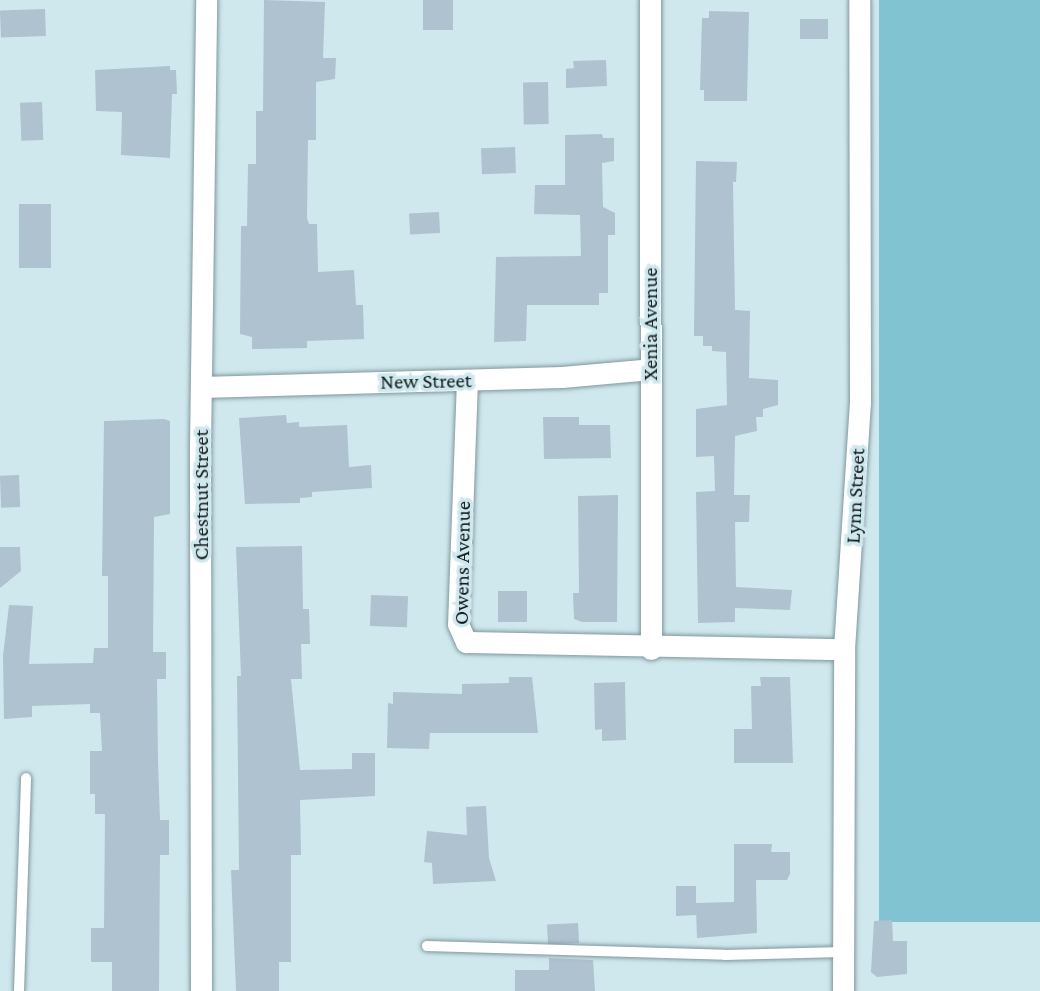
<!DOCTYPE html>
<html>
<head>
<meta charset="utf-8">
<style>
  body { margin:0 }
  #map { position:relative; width:1040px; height:991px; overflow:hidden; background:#cfe8ee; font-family:"Crimson Pro",serif }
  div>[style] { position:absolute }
  .green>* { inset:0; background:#82c3d2; transform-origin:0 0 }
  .building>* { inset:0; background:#afc2cf; transform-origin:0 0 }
  .roads { filter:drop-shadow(0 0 2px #80989d) drop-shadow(0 0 2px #80989d) }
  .service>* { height:10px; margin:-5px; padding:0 5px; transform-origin:5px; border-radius:5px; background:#fff }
  .minor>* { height:21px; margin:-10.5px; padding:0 10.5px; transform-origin:10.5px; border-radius:10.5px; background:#fff }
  span { translate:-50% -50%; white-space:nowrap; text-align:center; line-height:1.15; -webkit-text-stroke:7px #cfe8ee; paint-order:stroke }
  .street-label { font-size:21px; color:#10191b }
</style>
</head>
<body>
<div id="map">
  <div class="green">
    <i style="left:879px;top:0;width:161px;height:922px"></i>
  </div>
  <div class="building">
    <i style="clip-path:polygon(264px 0,325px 2px,323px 58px,336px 58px,335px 79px,316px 82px,316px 140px,308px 140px,307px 218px,309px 224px,317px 224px,318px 272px,354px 270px,356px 305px,363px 305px,364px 339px,307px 341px,307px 348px,252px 349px,252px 337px,240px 334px,241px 226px,247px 226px,248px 164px,256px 164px,256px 111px,263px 111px)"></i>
    <i style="left:423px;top:0;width:30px;height:30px"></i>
    <i style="left:45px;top:9px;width:27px;height:45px;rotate:88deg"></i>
    <i style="clip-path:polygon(709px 11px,749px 12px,747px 101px,704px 101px,704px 90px,700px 90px,702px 18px,709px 18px)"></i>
    <i style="left:800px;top:19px;width:28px;height:20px"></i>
    <i style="clip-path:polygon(606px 60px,607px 86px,566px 88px,566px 69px,574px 68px,573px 61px)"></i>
    <i style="clip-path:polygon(170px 66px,170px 70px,176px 70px,177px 94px,172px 94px,170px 158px,121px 155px,122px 112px,96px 111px,95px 70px)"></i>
    <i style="left:548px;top:82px;width:42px;height:25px;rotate:89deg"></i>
    <i style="left:42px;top:102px;width:38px;height:22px;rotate:88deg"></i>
    <i style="clip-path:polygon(602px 134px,603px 138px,614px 138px,614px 161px,602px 163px,603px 207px,615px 213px,615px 235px,608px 235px,608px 293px,599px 293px,599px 305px,527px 305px,526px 341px,494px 342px,496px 257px,581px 256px,580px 215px,534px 214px,535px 185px,565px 185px,565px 135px)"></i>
    <i style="left:515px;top:147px;width:26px;height:34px;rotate:88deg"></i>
    <i style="clip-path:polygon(696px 161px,737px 162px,736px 182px,733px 182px,735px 310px,750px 311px,749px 378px,778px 380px,778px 405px,763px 409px,763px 417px,756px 417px,757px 431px,735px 436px,734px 495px,750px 495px,749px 522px,735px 522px,736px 587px,792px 590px,790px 610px,735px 608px,735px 622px,698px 623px,696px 492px,715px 491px,714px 456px,696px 457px,696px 409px,727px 405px,726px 352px,712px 351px,712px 346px,703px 346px,703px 336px,694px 336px)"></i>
    <i style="left:19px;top:204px;width:32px;height:64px"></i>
    <i style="left:439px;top:212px;width:21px;height:30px;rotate:87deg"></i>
    <i style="clip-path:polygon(286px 415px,287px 423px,299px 422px,299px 427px,347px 425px,349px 467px,371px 465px,372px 488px,312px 492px,312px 497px,300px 498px,300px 503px,245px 504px,239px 418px)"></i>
    <i style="clip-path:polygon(543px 417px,579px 417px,579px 425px,610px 425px,611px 458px,544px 459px)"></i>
    <i style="clip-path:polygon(164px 419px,170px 421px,170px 514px,154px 517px,153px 652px,166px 652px,166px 679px,157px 679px,158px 761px,160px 820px,169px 820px,169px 855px,160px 855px,159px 991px,112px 991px,112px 962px,91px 962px,91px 928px,104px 928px,105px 814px,95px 814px,95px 794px,90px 794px,90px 751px,102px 751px,100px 713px,90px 713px,90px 704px,32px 706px,32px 717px,4px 719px,3px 656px,9px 605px,33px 606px,29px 664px,93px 663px,94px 648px,108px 648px,108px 576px,102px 576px,104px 421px)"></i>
    <i style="left:19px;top:475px;width:32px;height:19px;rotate:88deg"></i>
    <i style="clip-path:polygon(618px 495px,617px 622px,582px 622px,574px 619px,573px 593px,579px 593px,578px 496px)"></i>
    <i style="clip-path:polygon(302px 546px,303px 609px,309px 609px,310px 644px,301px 644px,302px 679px,291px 679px,300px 770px,352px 769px,352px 753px,375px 753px,375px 796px,300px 800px,301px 855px,291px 855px,291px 962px,279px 962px,279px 991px,236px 991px,231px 870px,239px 870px,237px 676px,241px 676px,236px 547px)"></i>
    <i style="clip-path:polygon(0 547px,20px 547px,21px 571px,0 588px)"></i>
    <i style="left:527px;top:591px;width:31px;height:29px;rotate:90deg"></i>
    <i style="left:371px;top:595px;width:37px;height:31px;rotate:2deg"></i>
    <i style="clip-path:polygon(509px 677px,532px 677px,538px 733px,430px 733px,429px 749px,387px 748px,388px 703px,393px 704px,393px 692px,462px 694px,462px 684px,509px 683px)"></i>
    <i style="clip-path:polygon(760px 677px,790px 677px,793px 763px,734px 763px,734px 729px,752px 729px,751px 686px,761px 686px)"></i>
    <i style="clip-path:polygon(625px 682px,626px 740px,602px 741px,602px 729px,595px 730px,594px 683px)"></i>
    <i style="clip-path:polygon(486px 806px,489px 858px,496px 881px,433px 884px,432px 863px,424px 862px,427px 831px,467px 835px,466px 807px)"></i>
    <i style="clip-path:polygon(734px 844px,772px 844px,771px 852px,790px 852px,790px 874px,787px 880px,756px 880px,757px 933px,697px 938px,696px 911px,696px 915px,676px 916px,676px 886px,696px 886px,696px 903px,734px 902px)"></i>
    <i style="clip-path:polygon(892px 920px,893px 941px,907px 941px,907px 974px,877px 977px,871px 972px,874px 921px)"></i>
    <i style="left:578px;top:923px;width:20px;height:31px;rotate:87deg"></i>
    <i style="clip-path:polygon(549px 958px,593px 960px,595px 991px,515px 991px,515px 970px,549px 970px)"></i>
  </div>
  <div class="roads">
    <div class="service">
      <i style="left:427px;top:946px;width:298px;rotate:1.7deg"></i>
      <i style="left:725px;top:955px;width:117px;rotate:-1.5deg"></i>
      <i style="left:19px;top:991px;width:213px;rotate:-88.1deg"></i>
    </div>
    <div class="minor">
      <i style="left:650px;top:0;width:649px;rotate:89.91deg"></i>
      <i style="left:467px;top:380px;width:244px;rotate:92.1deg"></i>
      <i style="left:458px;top:624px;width:20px;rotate:66deg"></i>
      <i style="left:466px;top:642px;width:378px;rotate:1.1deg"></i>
      <i style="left:201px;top:387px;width:361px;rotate:-1.6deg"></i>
      <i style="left:562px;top:377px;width:89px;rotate:-5.1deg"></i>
      <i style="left:201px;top:991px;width:545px;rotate:-90.11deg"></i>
      <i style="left:200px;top:446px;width:446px;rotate:-89.2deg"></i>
      <i style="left:843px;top:991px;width:342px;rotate:-89.8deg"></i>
      <i style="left:844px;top:649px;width:247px;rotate:-86.3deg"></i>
      <i style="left:860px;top:403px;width:403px;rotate:-90.1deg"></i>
    </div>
  </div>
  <div class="street-label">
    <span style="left:650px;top:324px;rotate:-90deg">Xenia Avenue</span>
    <span style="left:426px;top:381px;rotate:-1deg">New Street</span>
    <span style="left:201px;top:495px;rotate:-90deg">Chestnut Street</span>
    <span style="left:855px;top:496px;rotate:-87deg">Lynn Street</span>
    <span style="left:462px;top:563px;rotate:-89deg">Owens Avenue</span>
  </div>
</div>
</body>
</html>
